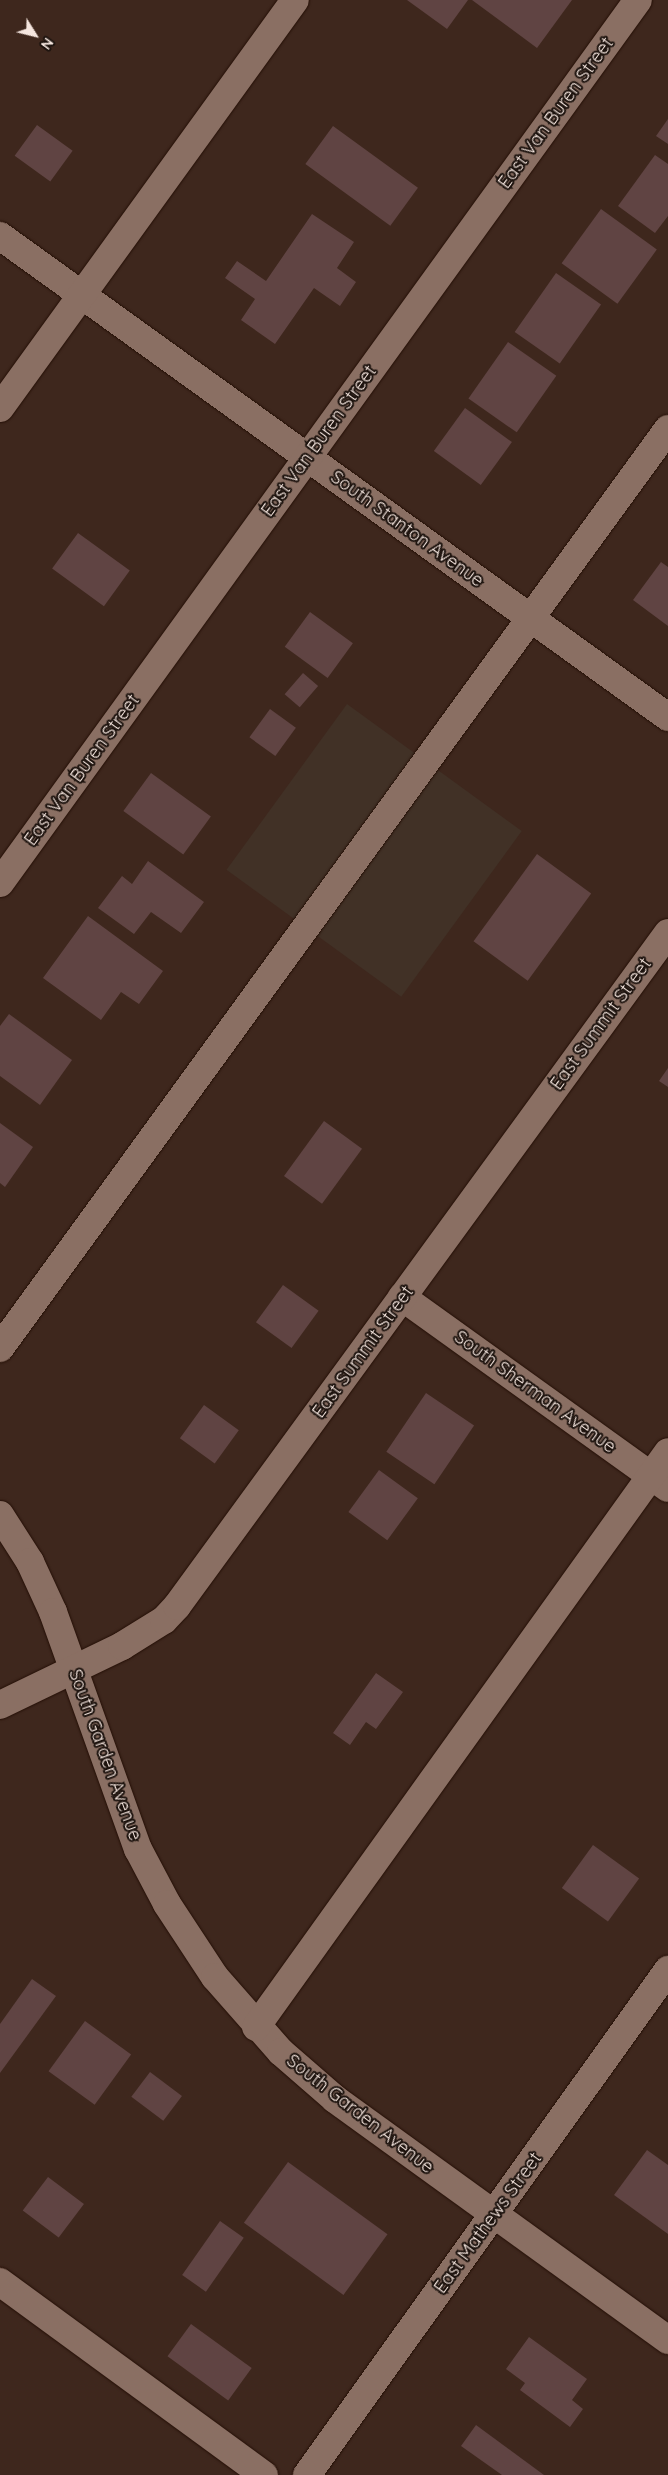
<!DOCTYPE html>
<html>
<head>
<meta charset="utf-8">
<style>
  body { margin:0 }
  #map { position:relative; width:668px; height:2475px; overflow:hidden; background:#3e271d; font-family:Quicksand,sans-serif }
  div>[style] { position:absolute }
  .industrial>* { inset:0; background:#413126; transform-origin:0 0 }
  .building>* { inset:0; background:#604443; transform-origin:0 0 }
  .roads { filter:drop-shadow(0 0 1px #240f06) drop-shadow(0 0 1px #240f06) }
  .minor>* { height:28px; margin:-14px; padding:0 14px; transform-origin:14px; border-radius:14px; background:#8a6f63 }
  span { translate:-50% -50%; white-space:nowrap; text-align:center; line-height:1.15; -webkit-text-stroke:4px #1d130e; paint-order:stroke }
  .street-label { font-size:18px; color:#f5e6df }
  .north { position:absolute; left:10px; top:10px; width:50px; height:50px; -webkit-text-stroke:4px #1d130e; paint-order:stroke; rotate:126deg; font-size:14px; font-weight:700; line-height:20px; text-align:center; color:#f5e6df }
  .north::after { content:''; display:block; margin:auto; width:18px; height:22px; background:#f5e6df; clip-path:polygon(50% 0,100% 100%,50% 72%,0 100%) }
</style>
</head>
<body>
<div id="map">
  <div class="industrial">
    <i style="left:347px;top:704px;width:216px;height:205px;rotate:36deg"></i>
  </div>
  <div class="building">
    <i style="clip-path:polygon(407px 0,468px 0,447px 29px)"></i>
    <i style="clip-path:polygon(472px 0,572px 0,537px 48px)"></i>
    <i style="clip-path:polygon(668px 119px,668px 144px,656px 136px)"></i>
    <i style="left:37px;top:125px;width:44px;height:38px;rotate:36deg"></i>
    <i style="left:333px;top:126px;width:105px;height:47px;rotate:36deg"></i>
    <i style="clip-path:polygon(655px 155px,668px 164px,668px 216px,655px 233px,618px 206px)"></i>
    <i style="left:601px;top:209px;width:69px;height:67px;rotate:36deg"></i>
    <i style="clip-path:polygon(312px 214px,354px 242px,337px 268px,356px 282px,340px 306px,314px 288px,275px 344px,241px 320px,255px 299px,225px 278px,237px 261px,266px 281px)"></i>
    <i style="left:556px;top:273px;width:55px;height:72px;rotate:35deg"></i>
    <i style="left:508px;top:342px;width:59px;height:69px;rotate:35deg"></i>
    <i style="left:465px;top:408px;width:58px;height:53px;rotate:36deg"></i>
    <i style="left:78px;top:533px;width:64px;height:44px;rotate:36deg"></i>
    <i style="clip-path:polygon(661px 562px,668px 567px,668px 626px,633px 600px)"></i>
    <i style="left:310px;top:612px;width:53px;height:43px;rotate:36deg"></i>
    <i style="left:303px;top:673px;width:20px;height:28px;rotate:41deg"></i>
    <i style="left:270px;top:709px;width:32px;height:35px;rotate:36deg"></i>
    <i style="left:151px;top:773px;width:74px;height:47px;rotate:36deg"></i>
    <i style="left:537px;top:854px;width:67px;height:108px;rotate:36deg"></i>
    <i style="clip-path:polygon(148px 861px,204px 902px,181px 933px,151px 912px,134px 934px,98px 908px,122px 876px,132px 884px)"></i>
    <i style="clip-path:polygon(88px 916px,163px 971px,139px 1004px,121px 992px,101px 1020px,43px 978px)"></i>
    <i style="clip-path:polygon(9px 1014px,72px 1060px,40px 1105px,0 1076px,0 1026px)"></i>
    <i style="clip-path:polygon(668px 1068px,668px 1087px,659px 1081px)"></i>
    <i style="left:324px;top:1121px;width:47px;height:68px;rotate:36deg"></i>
    <i style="clip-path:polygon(0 1123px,33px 1147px,5px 1187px,0 1183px)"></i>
    <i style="left:283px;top:1285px;width:44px;height:46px;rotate:36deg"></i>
    <i style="left:426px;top:1393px;width:58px;height:71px;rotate:34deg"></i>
    <i style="left:204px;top:1405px;width:43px;height:41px;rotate:36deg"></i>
    <i style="left:379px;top:1470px;width:48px;height:52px;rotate:36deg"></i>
    <i style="clip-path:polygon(376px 1673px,403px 1692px,376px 1729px,366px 1722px,350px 1745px,333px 1733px)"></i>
    <i style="left:593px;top:1845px;width:57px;height:53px;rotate:36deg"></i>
    <i style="clip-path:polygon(32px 1979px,56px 1996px,0 2073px,0 2024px)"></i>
    <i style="left:85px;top:2021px;width:57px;height:62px;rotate:36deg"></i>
    <i style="left:150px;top:2072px;width:40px;height:31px;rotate:37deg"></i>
    <i style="clip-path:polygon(647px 2150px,668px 2165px,668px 2234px,614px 2195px)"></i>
    <i style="left:288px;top:2162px;width:123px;height:75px;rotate:36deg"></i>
    <i style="left:48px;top:2177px;width:45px;height:42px;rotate:37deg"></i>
    <i style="left:220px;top:2221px;width:29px;height:66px;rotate:35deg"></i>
    <i style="left:191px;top:2324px;width:75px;height:40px;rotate:36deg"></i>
    <i style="clip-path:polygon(529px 2337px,587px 2379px,572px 2400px,583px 2409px,570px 2427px,520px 2390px,525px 2383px,506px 2369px)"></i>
    <i style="clip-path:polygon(476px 2425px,544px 2475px,502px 2475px,461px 2446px)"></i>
  </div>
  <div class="roads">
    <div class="minor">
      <i style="left:0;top:236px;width:823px;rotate:35.76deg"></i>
      <i style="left:0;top:408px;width:503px;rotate:-54.13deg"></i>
      <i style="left:0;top:883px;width:1089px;rotate:-54.15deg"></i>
      <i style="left:402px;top:1297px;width:327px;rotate:35.7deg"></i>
      <i style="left:0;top:1348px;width:1136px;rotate:-53.99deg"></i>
      <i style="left:0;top:1515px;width:56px;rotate:57.4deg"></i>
      <i style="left:30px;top:1562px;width:55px;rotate:65.3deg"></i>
      <i style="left:53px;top:1612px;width:252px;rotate:70.3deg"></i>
      <i style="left:138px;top:1849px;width:62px;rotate:62.2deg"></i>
      <i style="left:167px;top:1904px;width:87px;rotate:56.7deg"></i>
      <i style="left:215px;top:1977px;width:100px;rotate:48.7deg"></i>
      <i style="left:281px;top:2052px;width:72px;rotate:41deg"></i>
      <i style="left:335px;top:2099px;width:411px;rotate:35.9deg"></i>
      <i style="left:0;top:1705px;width:136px;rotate:-25.8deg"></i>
      <i style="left:122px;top:1646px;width:49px;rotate:-31.8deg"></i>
      <i style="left:164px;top:1620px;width:19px;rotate:-47deg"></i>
      <i style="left:177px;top:1606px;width:833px;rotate:-53.89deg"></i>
      <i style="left:256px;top:2027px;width:707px;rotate:-54.38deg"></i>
      <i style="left:0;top:2282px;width:327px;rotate:36.2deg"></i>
      <i style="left:307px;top:2475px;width:621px;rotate:-54.44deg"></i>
    </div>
  </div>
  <div class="street-label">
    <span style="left:556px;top:113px;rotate:-54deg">East Van Buren Street</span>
    <span style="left:319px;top:441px;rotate:-54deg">East Van Buren Street</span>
    <span style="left:407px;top:529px;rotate:36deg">South Stanton Avenue</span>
    <span style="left:82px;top:770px;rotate:-54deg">East Van Buren Street</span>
    <span style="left:601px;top:1024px;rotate:-54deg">East Summit Street</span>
    <span style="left:363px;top:1352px;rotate:-54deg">East Summit Street</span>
    <span style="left:535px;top:1392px;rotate:36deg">South Sherman Avenue</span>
    <span style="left:105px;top:1755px;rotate:70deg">South Garden Avenue</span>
    <span style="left:360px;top:2114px;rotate:38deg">South Garden Avenue</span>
    <span style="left:488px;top:2223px;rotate:-54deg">East Mathews Street</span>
  </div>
  <div class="north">N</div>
</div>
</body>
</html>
